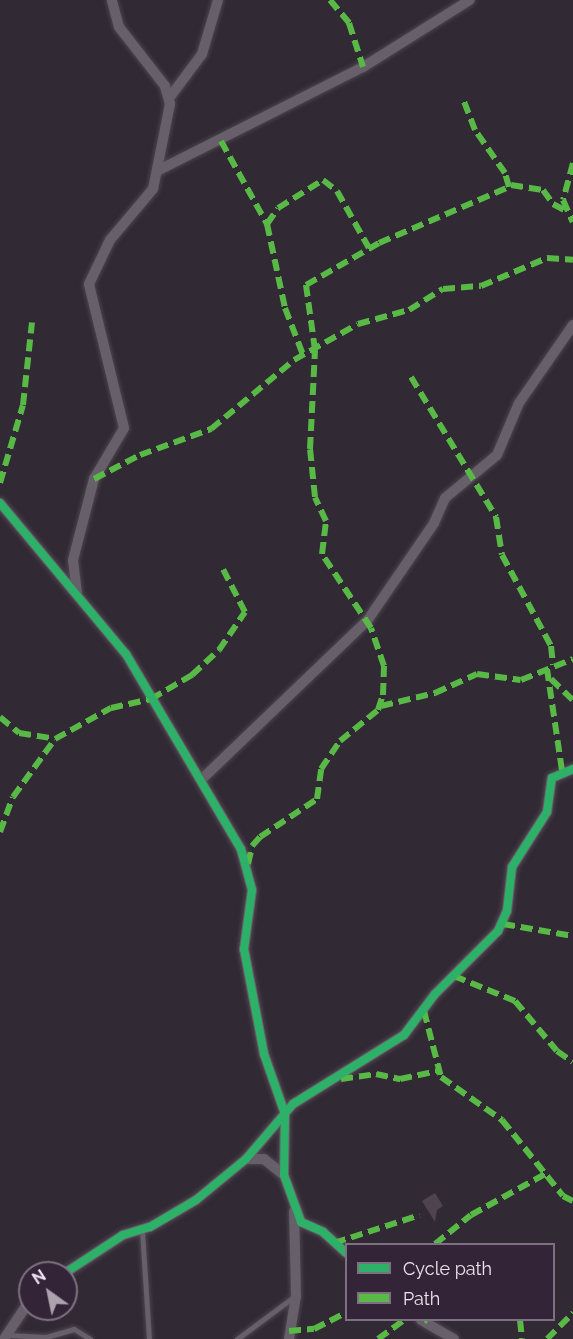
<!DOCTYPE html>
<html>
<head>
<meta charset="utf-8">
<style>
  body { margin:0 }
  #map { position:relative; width:573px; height:1339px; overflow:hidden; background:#312933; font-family:Raleway,sans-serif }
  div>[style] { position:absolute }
  .building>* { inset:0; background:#4f4352 }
  .roads { filter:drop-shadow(0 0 2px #4c454e) drop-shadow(0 0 2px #4c454e) }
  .service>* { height:5px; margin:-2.5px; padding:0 2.5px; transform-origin:2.5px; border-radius:2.5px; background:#675f69 }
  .minor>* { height:10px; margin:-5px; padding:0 5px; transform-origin:5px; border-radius:5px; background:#675f69 }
  .quiet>* { height:6px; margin-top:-3px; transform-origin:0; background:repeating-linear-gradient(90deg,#58b947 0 12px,transparent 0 18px) }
  .cycleway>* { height:8px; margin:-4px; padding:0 4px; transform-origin:4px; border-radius:4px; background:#2db169 }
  span { translate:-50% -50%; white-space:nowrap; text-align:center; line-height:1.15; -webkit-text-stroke:4.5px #342438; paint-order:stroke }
  .legend { position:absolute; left:345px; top:1243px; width:210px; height:78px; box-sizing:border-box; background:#342438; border:2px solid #7e7082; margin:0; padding:8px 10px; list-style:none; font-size:18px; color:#eee3f0 }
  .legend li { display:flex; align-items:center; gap:12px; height:30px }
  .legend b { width:30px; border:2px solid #7e7082 }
  .north { position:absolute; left:18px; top:1261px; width:60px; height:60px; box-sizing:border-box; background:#342438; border:2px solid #7e7082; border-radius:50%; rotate:327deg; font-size:16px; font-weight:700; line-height:24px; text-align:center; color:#eee3f0 }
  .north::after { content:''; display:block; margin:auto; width:21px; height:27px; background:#aca2ae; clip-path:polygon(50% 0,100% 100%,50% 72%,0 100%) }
</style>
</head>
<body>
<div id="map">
  <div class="building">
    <i style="clip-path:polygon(435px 1193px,443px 1206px,437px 1210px,435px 1222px,422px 1201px)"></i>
  </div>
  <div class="roads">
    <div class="service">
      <i style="left:142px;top:1231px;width:108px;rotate:86.3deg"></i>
      <i style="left:7px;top:1335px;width:39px;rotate:3deg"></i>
      <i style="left:46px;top:1337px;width:29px;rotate:-16deg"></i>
      <i style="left:74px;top:1329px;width:19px;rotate:32deg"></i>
      <i style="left:237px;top:1339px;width:72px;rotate:-36.6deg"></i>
    </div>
    <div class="minor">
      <i style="left:170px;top:97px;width:54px;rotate:-53.3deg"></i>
      <i style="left:202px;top:54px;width:56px;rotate:-73.5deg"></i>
      <i style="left:157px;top:171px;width:231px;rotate:-26.8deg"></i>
      <i style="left:363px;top:67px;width:126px;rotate:-32.1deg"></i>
      <i style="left:0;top:503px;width:197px;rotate:50.2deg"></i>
      <i style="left:126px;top:654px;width:226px;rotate:59.5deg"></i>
      <i style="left:241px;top:849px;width:42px;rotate:75deg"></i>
      <i style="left:252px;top:890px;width:60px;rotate:97.7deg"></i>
      <i style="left:244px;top:949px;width:107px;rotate:79.2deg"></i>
      <i style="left:264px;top:1054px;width:64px;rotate:70.7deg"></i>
      <i style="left:285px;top:1114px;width:61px;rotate:90.9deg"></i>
      <i style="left:284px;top:1175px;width:50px;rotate:70.1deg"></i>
      <i style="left:301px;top:1222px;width:24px;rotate:24deg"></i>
      <i style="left:323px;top:1232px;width:31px;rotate:42deg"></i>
      <i style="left:77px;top:593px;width:33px;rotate:-97deg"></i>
      <i style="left:73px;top:560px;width:84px;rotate:-75.5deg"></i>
      <i style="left:94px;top:479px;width:59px;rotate:-59.5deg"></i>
      <i style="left:124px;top:428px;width:148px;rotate:-103.7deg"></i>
      <i style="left:89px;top:284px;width:49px;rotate:-64.5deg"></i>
      <i style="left:110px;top:240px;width:67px;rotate:-49.9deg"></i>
      <i style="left:153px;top:189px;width:87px;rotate:-78.7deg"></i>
      <i style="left:170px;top:104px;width:19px;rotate:-106deg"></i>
      <i style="left:165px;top:86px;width:75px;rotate:-127.9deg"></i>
      <i style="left:119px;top:27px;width:28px;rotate:-105deg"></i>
      <i style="left:201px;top:780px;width:230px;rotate:-43.8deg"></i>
      <i style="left:367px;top:621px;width:119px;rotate:-55.6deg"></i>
      <i style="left:434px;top:523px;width:27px;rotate:-66deg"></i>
      <i style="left:445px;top:498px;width:67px;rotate:-39.6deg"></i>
      <i style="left:497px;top:455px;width:56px;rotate:-67.1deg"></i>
      <i style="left:519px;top:403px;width:95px;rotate:-55.3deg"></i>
      <i style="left:246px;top:1159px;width:18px"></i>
      <i style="left:264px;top:1159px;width:26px;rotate:39deg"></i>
      <i style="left:65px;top:1273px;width:69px;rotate:-33.2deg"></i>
      <i style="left:123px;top:1235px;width:28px;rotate:-17deg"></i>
      <i style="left:150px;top:1227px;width:53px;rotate:-30.4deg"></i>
      <i style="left:196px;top:1200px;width:65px;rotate:-39.4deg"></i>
      <i style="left:246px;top:1159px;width:72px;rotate:-49.5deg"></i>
      <i style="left:293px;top:1104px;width:131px;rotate:-31.9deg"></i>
      <i style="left:404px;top:1035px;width:51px;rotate:-52.9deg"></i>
      <i style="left:435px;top:994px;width:89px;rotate:-45deg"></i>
      <i style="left:498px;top:931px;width:22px;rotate:-66deg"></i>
      <i style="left:507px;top:911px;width:44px;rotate:-83.5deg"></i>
      <i style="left:512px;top:867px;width:65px;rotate:-57.5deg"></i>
      <i style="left:547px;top:812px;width:34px;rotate:-82deg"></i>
      <i style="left:552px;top:778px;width:23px;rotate:-23deg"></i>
      <i style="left:421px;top:1320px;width:38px;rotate:30deg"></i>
      <i style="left:4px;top:1339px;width:47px;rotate:-56.3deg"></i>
      <i style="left:289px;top:1339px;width:44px;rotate:-80.8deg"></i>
      <i style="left:296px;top:1296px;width:85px;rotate:-91.3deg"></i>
    </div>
  </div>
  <div class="quiet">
    <i style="left:330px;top:0;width:30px;rotate:50deg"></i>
    <i style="left:349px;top:23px;width:46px;rotate:72.3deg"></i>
    <i style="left:221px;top:141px;width:95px;rotate:61deg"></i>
    <i style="left:267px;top:224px;width:86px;rotate:77.9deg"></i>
    <i style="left:285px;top:308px;width:50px;rotate:69deg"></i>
    <i style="left:573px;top:163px;width:38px;rotate:105deg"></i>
    <i style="left:563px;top:200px;width:24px;rotate:66deg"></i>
    <i style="left:511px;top:185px;width:32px;rotate:9deg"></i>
    <i style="left:543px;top:190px;width:17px;rotate:54deg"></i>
    <i style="left:553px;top:204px;width:15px;rotate:28deg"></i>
    <i style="left:267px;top:224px;width:19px;rotate:-55deg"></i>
    <i style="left:278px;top:208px;width:53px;rotate:-31.9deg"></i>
    <i style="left:323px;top:180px;width:18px;rotate:38deg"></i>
    <i style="left:337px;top:191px;width:65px;rotate:60.7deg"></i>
    <i style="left:411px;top:377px;width:164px;rotate:58.7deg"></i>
    <i style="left:496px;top:517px;width:38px;rotate:81deg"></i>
    <i style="left:502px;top:555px;width:103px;rotate:61.7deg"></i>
    <i style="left:551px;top:646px;width:19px;rotate:84deg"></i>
    <i style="left:94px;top:479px;width:52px;rotate:-27.6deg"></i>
    <i style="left:140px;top:455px;width:76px;rotate:-20.1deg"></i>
    <i style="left:211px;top:429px;width:108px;rotate:-39.7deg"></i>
    <i style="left:294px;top:360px;width:73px;rotate:-29.4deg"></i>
    <i style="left:358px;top:324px;width:53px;rotate:-15.4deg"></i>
    <i style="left:409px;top:310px;width:40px;rotate:-32deg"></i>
    <i style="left:443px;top:289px;width:38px;rotate:-5deg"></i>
    <i style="left:481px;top:286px;width:72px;rotate:-23deg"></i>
    <i style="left:547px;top:258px;width:26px;rotate:4deg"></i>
    <i style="left:0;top:483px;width:81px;rotate:-73.6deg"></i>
    <i style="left:23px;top:405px;width:83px;rotate:-83.8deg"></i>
    <i style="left:547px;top:669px;width:102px;rotate:81.6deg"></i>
    <i style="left:551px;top:679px;width:30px;rotate:44deg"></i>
    <i style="left:381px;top:706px;width:56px;rotate:-13.5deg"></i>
    <i style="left:435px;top:693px;width:46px;rotate:-24.3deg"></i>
    <i style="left:477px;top:674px;width:44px;rotate:7.8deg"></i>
    <i style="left:521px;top:680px;width:56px;rotate:-22deg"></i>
    <i style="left:0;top:717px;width:25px;rotate:40deg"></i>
    <i style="left:19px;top:733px;width:36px;rotate:9deg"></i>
    <i style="left:0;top:832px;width:37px;rotate:-70deg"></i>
    <i style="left:13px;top:797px;width:72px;rotate:-54.1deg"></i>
    <i style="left:55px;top:739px;width:64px;rotate:-29deg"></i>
    <i style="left:111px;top:708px;width:41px;rotate:-12.7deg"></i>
    <i style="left:151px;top:699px;width:48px;rotate:-30.3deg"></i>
    <i style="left:192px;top:675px;width:37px;rotate:-43deg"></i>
    <i style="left:219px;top:650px;width:46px;rotate:-55.6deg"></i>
    <i style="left:245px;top:612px;width:48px;rotate:-117.1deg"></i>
    <i style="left:248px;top:864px;width:18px;rotate:-77deg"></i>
    <i style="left:252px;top:846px;width:12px;rotate:-48deg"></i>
    <i style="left:260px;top:837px;width:69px;rotate:-33.7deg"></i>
    <i style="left:317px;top:799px;width:30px;rotate:-82deg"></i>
    <i style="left:321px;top:769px;width:34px;rotate:-56deg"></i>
    <i style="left:340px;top:741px;width:49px;rotate:-39.2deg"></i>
    <i style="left:378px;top:710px;width:16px;rotate:-72deg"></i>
    <i style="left:383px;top:695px;width:29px;rotate:-88deg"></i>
    <i style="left:384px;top:666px;width:40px;rotate:-108.9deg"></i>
    <i style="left:371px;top:628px;width:89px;rotate:-123.5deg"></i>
    <i style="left:322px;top:554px;width:33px;rotate:-83deg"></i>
    <i style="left:326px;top:521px;width:26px;rotate:-115deg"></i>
    <i style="left:315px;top:497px;width:48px;rotate:-95.9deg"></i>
    <i style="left:310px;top:449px;width:99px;rotate:-87.1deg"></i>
    <i style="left:315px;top:350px;width:66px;rotate:-97.9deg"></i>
    <i style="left:306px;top:285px;width:84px;rotate:-29.9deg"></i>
    <i style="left:379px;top:243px;width:142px;rotate:-23.3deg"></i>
    <i style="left:509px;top:187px;width:15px;rotate:-106deg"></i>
    <i style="left:505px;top:173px;width:52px;rotate:-124.9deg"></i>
    <i style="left:475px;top:130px;width:31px;rotate:-111deg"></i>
    <i style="left:503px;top:924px;width:71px;rotate:9.7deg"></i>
    <i style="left:454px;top:976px;width:66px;rotate:22.3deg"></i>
    <i style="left:515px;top:1001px;width:65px;rotate:50deg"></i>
    <i style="left:557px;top:1051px;width:19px;rotate:35deg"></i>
    <i style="left:424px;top:1011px;width:68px;rotate:75.6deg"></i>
    <i style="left:441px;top:1077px;width:75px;rotate:35.2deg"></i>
    <i style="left:502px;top:1120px;width:97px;rotate:51.2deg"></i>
    <i style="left:563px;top:1196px;width:11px;rotate:27deg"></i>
    <i style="left:341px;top:1079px;width:35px;rotate:-8deg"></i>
    <i style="left:376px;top:1074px;width:25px;rotate:12deg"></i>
    <i style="left:400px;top:1079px;width:38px;rotate:-12deg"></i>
    <i style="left:334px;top:1243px;width:90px;rotate:-18deg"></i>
    <i style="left:435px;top:1244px;width:46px;rotate:-38.9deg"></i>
    <i style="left:471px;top:1215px;width:87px;rotate:-28.9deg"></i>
    <i style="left:520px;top:1320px;width:19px;rotate:84deg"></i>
    <i style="left:424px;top:1321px;width:3px;rotate:-18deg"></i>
    <i style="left:289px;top:1331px;width:25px;rotate:-5deg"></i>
    <i style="left:314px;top:1329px;width:36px;rotate:-27deg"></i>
    <i style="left:378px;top:1339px;width:32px;rotate:-36deg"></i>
    <i style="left:547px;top:1339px;width:37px;rotate:-45deg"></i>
  </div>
  <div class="cycleway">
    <i style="left:0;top:503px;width:197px;rotate:50.2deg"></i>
    <i style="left:126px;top:654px;width:226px;rotate:59.5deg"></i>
    <i style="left:241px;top:849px;width:42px;rotate:75deg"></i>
    <i style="left:252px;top:890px;width:60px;rotate:97.7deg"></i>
    <i style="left:244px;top:949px;width:107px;rotate:79.2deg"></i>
    <i style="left:264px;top:1054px;width:64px;rotate:70.7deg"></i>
    <i style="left:285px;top:1114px;width:61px;rotate:90.9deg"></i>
    <i style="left:284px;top:1175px;width:50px;rotate:70.1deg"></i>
    <i style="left:301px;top:1222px;width:24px;rotate:24deg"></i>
    <i style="left:323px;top:1232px;width:31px;rotate:42deg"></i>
    <i style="left:65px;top:1273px;width:69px;rotate:-33.2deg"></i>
    <i style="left:123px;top:1235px;width:28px;rotate:-17deg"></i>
    <i style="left:150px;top:1227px;width:53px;rotate:-30.4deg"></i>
    <i style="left:196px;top:1200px;width:65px;rotate:-39.4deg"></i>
    <i style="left:246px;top:1159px;width:72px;rotate:-49.5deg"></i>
    <i style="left:293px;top:1104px;width:131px;rotate:-31.9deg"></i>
    <i style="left:404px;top:1035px;width:51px;rotate:-52.9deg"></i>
    <i style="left:435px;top:994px;width:89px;rotate:-45deg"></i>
    <i style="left:498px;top:931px;width:22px;rotate:-66deg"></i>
    <i style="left:507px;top:911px;width:44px;rotate:-83.5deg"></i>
    <i style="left:512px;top:867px;width:65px;rotate:-57.5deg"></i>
    <i style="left:547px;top:812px;width:34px;rotate:-82deg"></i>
    <i style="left:552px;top:778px;width:23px;rotate:-23deg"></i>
  </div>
  <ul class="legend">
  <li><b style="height:8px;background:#2db169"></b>Cycle path</li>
  <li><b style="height:8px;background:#58b947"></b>Path</li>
  </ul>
  <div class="north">N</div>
</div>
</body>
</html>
